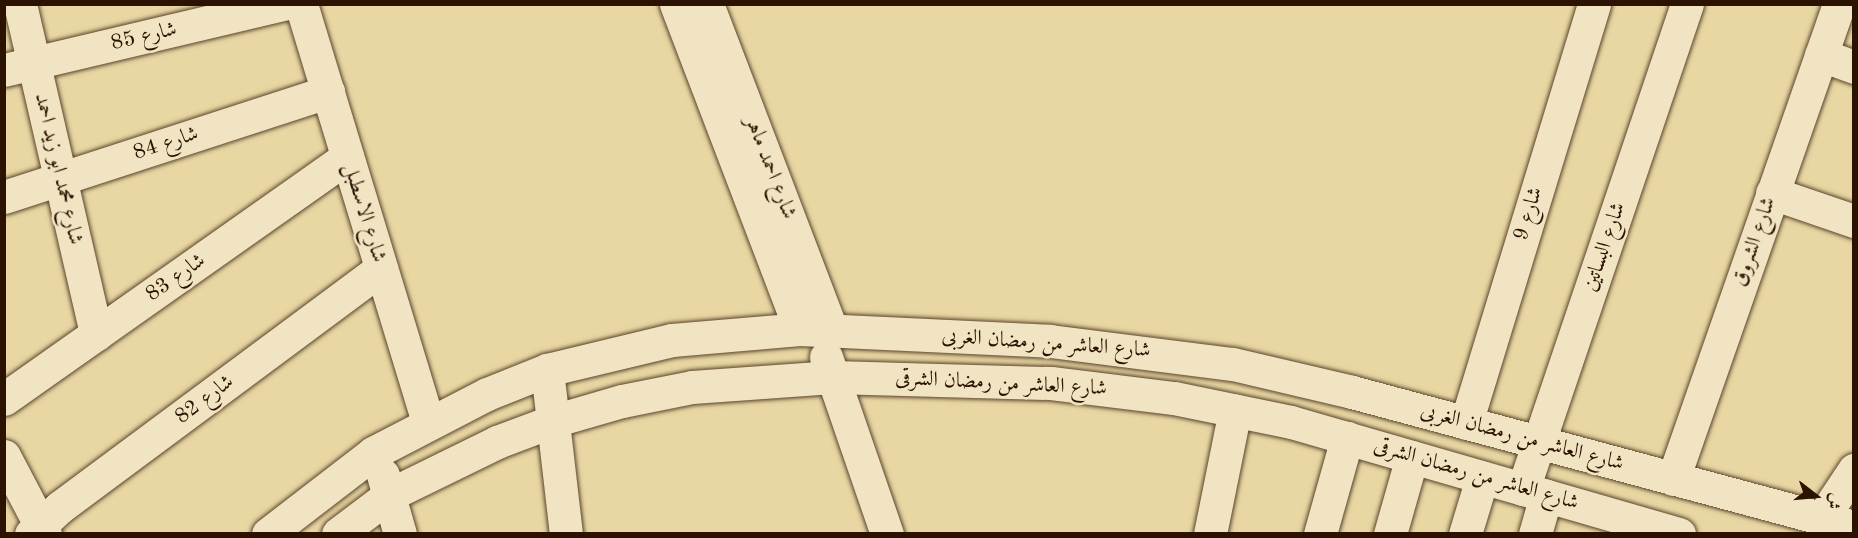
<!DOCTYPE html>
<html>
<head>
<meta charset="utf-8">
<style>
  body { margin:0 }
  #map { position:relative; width:1858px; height:538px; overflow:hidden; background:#e8d6a3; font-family:"Old Standard TT",Amiri,serif }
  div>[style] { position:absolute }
  .roads { filter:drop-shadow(0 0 2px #5b442a) drop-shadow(0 0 2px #5b442a) }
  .minor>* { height:33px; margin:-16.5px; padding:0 16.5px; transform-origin:16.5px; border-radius:16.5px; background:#f0e4c3 }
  span { translate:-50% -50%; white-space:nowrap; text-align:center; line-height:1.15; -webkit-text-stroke:5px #f0e4c3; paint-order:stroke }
  .street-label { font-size:21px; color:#2c1301 }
  .frame { position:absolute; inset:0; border:6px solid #2c1301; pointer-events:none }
  .north { position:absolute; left:1786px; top:466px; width:60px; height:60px; -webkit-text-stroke:4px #f0e4c3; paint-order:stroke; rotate:106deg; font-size:16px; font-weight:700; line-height:24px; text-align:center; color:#2c1301 }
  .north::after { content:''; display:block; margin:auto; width:21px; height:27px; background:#2c1301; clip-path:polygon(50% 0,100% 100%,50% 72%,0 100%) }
</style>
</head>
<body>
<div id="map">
  <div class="roads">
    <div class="minor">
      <i style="left:20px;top:4px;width:339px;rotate:77deg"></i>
      <i style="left:301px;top:4px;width:436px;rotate:73.1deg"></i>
      <i style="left:676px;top:4px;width:348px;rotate:69.1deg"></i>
      <i style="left:707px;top:4px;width:350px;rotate:69.1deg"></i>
      <i style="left:1821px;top:55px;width:35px;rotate:20deg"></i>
      <i style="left:4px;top:70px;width:288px;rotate:-13.3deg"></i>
      <i style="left:1772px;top:193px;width:87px;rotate:18.9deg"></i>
      <i style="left:4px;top:197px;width:341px;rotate:-18deg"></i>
      <i style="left:826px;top:357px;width:187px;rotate:71deg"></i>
      <i style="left:547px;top:370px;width:165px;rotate:83.4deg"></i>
      <i style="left:4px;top:399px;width:420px;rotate:-35.2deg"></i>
      <i style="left:1466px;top:423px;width:438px;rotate:-73deg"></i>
      <i style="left:4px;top:456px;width:88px;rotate:62.3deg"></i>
      <i style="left:383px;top:475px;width:61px;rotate:73.9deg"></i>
      <i style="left:1673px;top:479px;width:503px;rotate:-70.74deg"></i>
      <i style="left:1523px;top:489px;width:512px;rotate:-71.32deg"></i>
      <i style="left:1822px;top:518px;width:58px;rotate:-56.3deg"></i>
      <i style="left:31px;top:534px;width:40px;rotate:-43deg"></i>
      <i style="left:60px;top:507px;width:400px;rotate:-36.6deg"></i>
      <i style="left:268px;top:534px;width:133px;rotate:-37.6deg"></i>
      <i style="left:373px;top:453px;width:128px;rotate:-27.4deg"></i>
      <i style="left:487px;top:394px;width:65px;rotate:-21.8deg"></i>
      <i style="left:547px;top:370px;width:129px;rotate:-13.5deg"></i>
      <i style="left:672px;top:340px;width:128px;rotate:-4.9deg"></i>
      <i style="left:800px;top:329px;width:250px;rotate:2.7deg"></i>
      <i style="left:1050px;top:341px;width:184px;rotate:7.2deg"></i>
      <i style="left:1233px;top:364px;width:122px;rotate:13.2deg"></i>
      <i style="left:1352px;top:392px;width:520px;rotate:15.05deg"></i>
      <i style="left:338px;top:534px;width:66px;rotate:-37deg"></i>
      <i style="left:391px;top:494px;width:118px;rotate:-26.1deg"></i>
      <i style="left:497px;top:442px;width:60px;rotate:-20.6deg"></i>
      <i style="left:553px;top:421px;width:72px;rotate:-16.2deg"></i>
      <i style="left:622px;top:401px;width:71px;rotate:-11.3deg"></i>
      <i style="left:692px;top:387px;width:141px;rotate:-4.1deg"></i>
      <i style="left:833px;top:377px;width:218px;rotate:1.6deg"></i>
      <i style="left:1051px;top:383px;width:124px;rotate:7deg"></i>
      <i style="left:1174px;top:398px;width:119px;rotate:11.6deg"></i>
      <i style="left:1291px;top:422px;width:404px;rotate:16.1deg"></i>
      <i style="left:1210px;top:534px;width:126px;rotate:-78.6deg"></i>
      <i style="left:1320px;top:534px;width:100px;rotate:-74.3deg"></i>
      <i style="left:1390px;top:534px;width:80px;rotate:-74.1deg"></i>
      <i style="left:1465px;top:534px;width:59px;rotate:-73.1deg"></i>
      <i style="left:1535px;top:534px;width:40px;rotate:-74deg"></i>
    </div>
  </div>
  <div class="street-label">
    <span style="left:144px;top:37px;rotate:-13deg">شارع 85</span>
    <span style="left:166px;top:144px;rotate:-18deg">شارع 84</span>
    <span style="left:770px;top:168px;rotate:69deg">شارع احمد ماهر</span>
    <span style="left:58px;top:169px;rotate:77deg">شارع محمد ابو زيد احمد</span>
    <span style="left:364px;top:213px;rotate:73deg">شارع الاسطبل</span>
    <span style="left:1529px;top:214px;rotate:-73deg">شارع 9</span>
    <span style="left:1755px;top:242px;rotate:-71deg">شارع الشروق</span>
    <span style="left:1605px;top:247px;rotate:-71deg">شارع البساتين</span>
    <span style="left:176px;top:278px;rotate:-35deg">شارع 83</span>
    <span style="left:1046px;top:344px;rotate:4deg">شارع العاشر من رمضان الغربى</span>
    <span style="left:1001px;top:384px;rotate:3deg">شارع العاشر من رمضان الشرقى</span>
    <span style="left:205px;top:400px;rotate:-37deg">شارع 82</span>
    <span style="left:1522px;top:438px;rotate:15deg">شارع العاشر من رمضان الغربى</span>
    <span style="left:1476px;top:475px;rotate:16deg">شارع العاشر من رمضان الشرقى</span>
  </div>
  <div class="frame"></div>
  <div class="north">ش</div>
</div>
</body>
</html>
